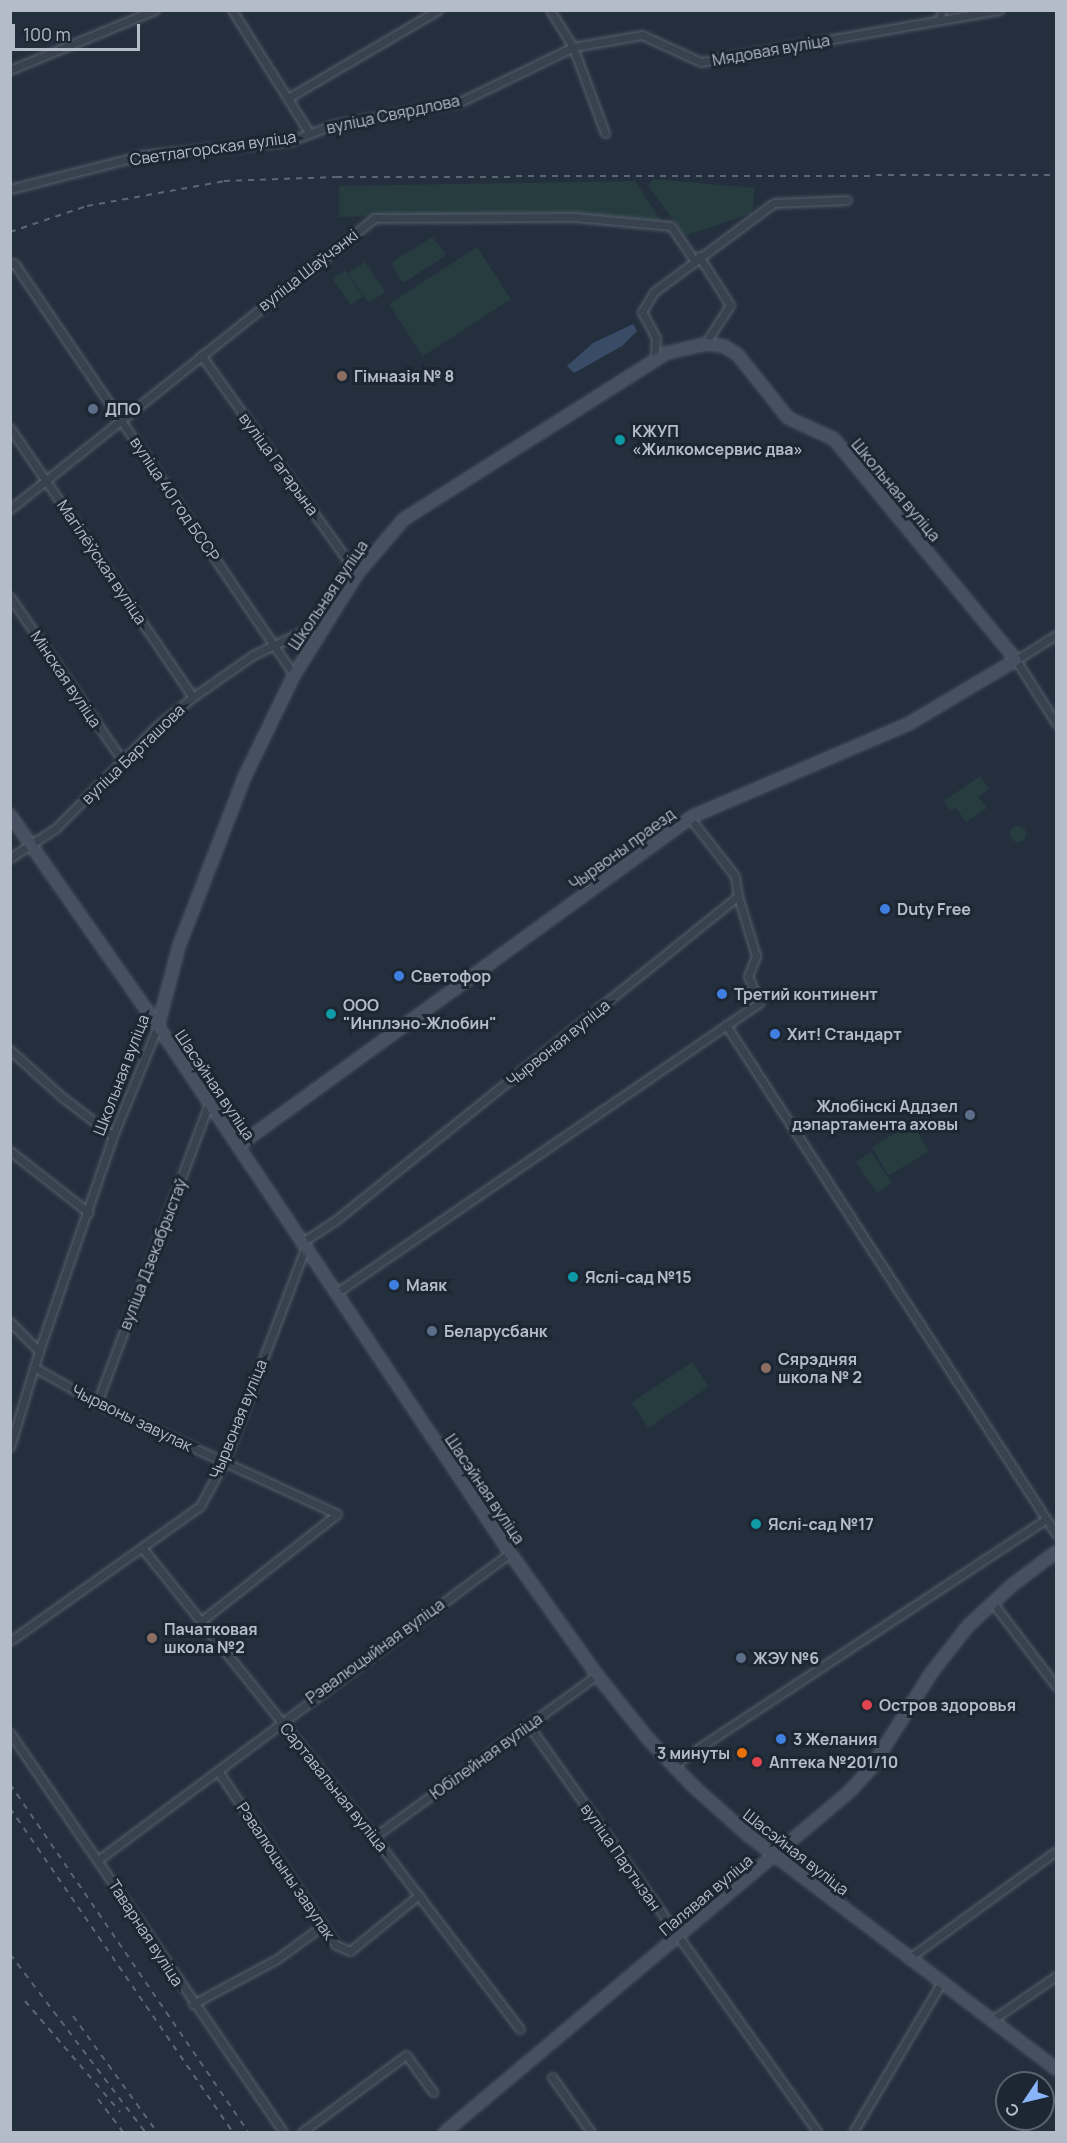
<!DOCTYPE html>
<html>
<head>
<meta charset="utf-8">
<style>
  body { margin:0 }
  #map { position:relative; width:1067px; height:2143px; overflow:hidden; background:#242f3e; font-family:Manrope,sans-serif }
  div>[style] { position:absolute }
  .green>* { inset:0; background:#263c3f; transform-origin:0 0 }
  .round { border-radius:50% }
  .water>* { inset:0; background:#394c67 }
  .roads { filter:drop-shadow(0 0 2px #565f6c) drop-shadow(0 0 2px #565f6c) }
  .street>* { height:7px; margin:-3.5px; padding:0 3.5px; transform-origin:3.5px; border-radius:3.5px; background:#38414e }
  .secondary>* { height:10px; margin:-5px; padding:0 5px; transform-origin:5px; border-radius:5px; background:#465061 }
  .rail>* { height:2px; margin-top:-1px; transform-origin:0; background:repeating-linear-gradient(90deg,#5a6575 0 6px,transparent 0 12px) }
  .dots>* { width:16px; height:16px; translate:-50% -50%; box-sizing:border-box; border:3px solid #1d2633; border-radius:50% }
  span { translate:-50% -50%; white-space:nowrap; text-align:center; line-height:1.15; -webkit-text-stroke:6px #1d2633; paint-order:stroke }
  .street-label { font-size:16px; color:#b4bcc9 }
  .poi-label { font-size:16px; color:#b4bcc9; font-weight:700 }
  .left { translate:0 -50%; text-align:left }
  .right { translate:-100% -50%; text-align:right }
  .frame { position:absolute; inset:0; border:12px solid #b4bcc9; pointer-events:none }
  .north { position:absolute; left:995px; top:2071px; width:60px; height:60px; box-sizing:border-box; background:#1d2633; border:2px solid #59626f; border-radius:50%; rotate:235deg; font-size:16px; font-weight:700; line-height:24px; text-align:center; color:#b4bcc9 }
  .north::after { content:''; display:block; margin:auto; width:21px; height:27px; background:#8ab4f8; clip-path:polygon(50% 0,100% 100%,50% 72%,0 100%) }
  .scale { position:absolute; left:12px; top:24px; width:128px; height:27px; box-sizing:border-box; border:3px solid #b4bcc9; border-top:0; padding-left:8px; font-size:18px; line-height:21px; white-space:nowrap; color:#b4bcc9; -webkit-text-stroke:4px #1d2633; paint-order:stroke }
</style>
</head>
<body>
<div id="map">
  <div class="green">
    <i style="clip-path:polygon(653px 179px,755px 188px,752px 213px,685px 236px,648px 186px)"></i>
    <i style="clip-path:polygon(635px 181px,661px 221px,574px 213px,339px 217px,339px 186px)"></i>
    <i style="clip-path:polygon(432px 237px,445px 253px,443px 257px,405px 282px,401px 280px,392px 265px,394px 261px)"></i>
    <i style="left:477px;top:247px;width:62px;height:105px;rotate:57deg"></i>
    <i style="left:365px;top:262px;width:36px;height:20px;rotate:56deg"></i>
    <i style="left:345px;top:270px;width:32px;height:15px;rotate:56deg"></i>
    <i style="clip-path:polygon(980px 776px,989px 789px,978px 797px,987px 808px,966px 822px,956px 808px,950px 810px,944px 801px)"></i>
    <i class="round" style="left:1010px;top:826px;width:16px;height:16px"></i>
    <i style="left:912px;top:1123px;width:33px;height:47px;rotate:59deg"></i>
    <i style="left:871px;top:1152px;width:37px;height:18px;rotate:56deg"></i>
    <i style="left:692px;top:1362px;width:30px;height:73px;rotate:56deg"></i>
  </div>
  <div class="water">
    <i style="clip-path:polygon(633px 324px,637px 331px,622px 346px,574px 373px,567px 366px,593px 343px)"></i>
  </div>
  <div class="roads">
    <div class="street">
      <i style="left:232px;top:10px;width:146px;rotate:57.8deg"></i>
      <i style="left:550px;top:10px;width:44px;rotate:58.1deg"></i>
      <i style="left:573px;top:47px;width:92px;rotate:69.6deg"></i>
      <i style="left:939px;top:20px;width:10px;rotate:-73deg"></i>
      <i style="left:10px;top:70px;width:157px;rotate:-22.5deg"></i>
      <i style="left:288px;top:98px;width:174px;rotate:-30.4deg"></i>
      <i style="left:10px;top:189px;width:137px;rotate:-14.3deg"></i>
      <i style="left:143px;top:155px;width:148px;rotate:-5.4deg"></i>
      <i style="left:290px;top:141px;width:46px;rotate:-20.4deg"></i>
      <i style="left:333px;top:125px;width:131px;rotate:-10.5deg"></i>
      <i style="left:462px;top:101px;width:123px;rotate:-25.9deg"></i>
      <i style="left:573px;top:47px;width:70px;rotate:-9.9deg"></i>
      <i style="left:642px;top:35px;width:65px;rotate:24.6deg"></i>
      <i style="left:701px;top:62px;width:303px;rotate:-9.9deg"></i>
      <i style="left:699px;top:256px;width:58px;rotate:57.7deg"></i>
      <i style="left:730px;top:305px;width:46px;rotate:122.7deg"></i>
      <i style="left:10px;top:265px;width:4px;rotate:-27deg"></i>
      <i style="left:14px;top:263px;width:498px;rotate:55.8deg"></i>
      <i style="left:201px;top:355px;width:269px;rotate:54.5deg"></i>
      <i style="left:655px;top:361px;width:23px;rotate:-88deg"></i>
      <i style="left:656px;top:338px;width:30px;rotate:-118deg"></i>
      <i style="left:642px;top:312px;width:23px;rotate:-59deg"></i>
      <i style="left:654px;top:292px;width:149px;rotate:-36.6deg"></i>
      <i style="left:774px;top:203px;width:73px;rotate:-2.4deg"></i>
      <i style="left:10px;top:428px;width:325px;rotate:55.8deg"></i>
      <i style="left:10px;top:509px;width:466px;rotate:-38.6deg"></i>
      <i style="left:374px;top:218px;width:201px;rotate:-0.3deg"></i>
      <i style="left:575px;top:217px;width:96px;rotate:5.4deg"></i>
      <i style="left:671px;top:226px;width:41px;rotate:55.9deg"></i>
      <i style="left:10px;top:597px;width:198px;rotate:55.5deg"></i>
      <i style="left:1056px;top:635px;width:47px;rotate:148deg"></i>
      <i style="left:1016px;top:660px;width:75px;rotate:57.6deg"></i>
      <i style="left:10px;top:858px;width:55px;rotate:-33.1deg"></i>
      <i style="left:56px;top:828px;width:144px;rotate:-45.3deg"></i>
      <i style="left:157px;top:726px;width:46px;rotate:-38.9deg"></i>
      <i style="left:193px;top:697px;width:73px;rotate:-35deg"></i>
      <i style="left:253px;top:655px;width:77px;rotate:-25.2deg"></i>
      <i style="left:726px;top:1025px;width:607px;rotate:57.04deg"></i>
      <i style="left:10px;top:1050px;width:70px;rotate:42.1deg"></i>
      <i style="left:62px;top:1097px;width:64px;rotate:37.4deg"></i>
      <i style="left:10px;top:1151px;width:100px;rotate:38.1deg"></i>
      <i style="left:301px;top:1243px;width:42px;rotate:-33.3deg"></i>
      <i style="left:336px;top:1220px;width:516px;rotate:-38.87deg"></i>
      <i style="left:738px;top:896px;width:20px;rotate:-99deg"></i>
      <i style="left:735px;top:876px;width:73px;rotate:-127.8deg"></i>
      <i style="left:336px;top:1293px;width:513px;rotate:-34.43deg"></i>
      <i style="left:759px;top:1003px;width:29px;rotate:-112deg"></i>
      <i style="left:748px;top:976px;width:22px;rotate:-68deg"></i>
      <i style="left:756px;top:956px;width:63px;rotate:-106.7deg"></i>
      <i style="left:10px;top:1322px;width:41px;rotate:45deg"></i>
      <i style="left:34px;top:1367px;width:73px;rotate:29.7deg"></i>
      <i style="left:97px;top:1403px;width:264px;rotate:24.8deg"></i>
      <i style="left:337px;top:1514px;width:173px;rotate:141.8deg"></i>
      <i style="left:97px;top:1403px;width:319px;rotate:-69.5deg"></i>
      <i style="left:10px;top:1447px;width:100px;rotate:-73.2deg"></i>
      <i style="left:39px;top:1351px;width:227px;rotate:-71deg"></i>
      <i style="left:113px;top:1136px;width:119px;rotate:-67.8deg"></i>
      <i style="left:143px;top:1549px;width:369px;rotate:51.3deg"></i>
      <i style="left:374px;top:1837px;width:241px;rotate:52.8deg"></i>
      <i style="left:992px;top:1602px;width:106px;rotate:52.7deg"></i>
      <i style="left:10px;top:1641px;width:233px;rotate:-35.4deg"></i>
      <i style="left:200px;top:1506px;width:50px;rotate:-61.4deg"></i>
      <i style="left:224px;top:1462px;width:228px;rotate:-69.2deg"></i>
      <i style="left:529px;top:1726px;width:498px;rotate:54.6deg"></i>
      <i style="left:10px;top:1733px;width:483px;rotate:55.6deg"></i>
      <i style="left:673px;top:1765px;width:447px;rotate:-33.4deg"></i>
      <i style="left:218px;top:1771px;width:210px;rotate:55.9deg"></i>
      <i style="left:336px;top:1945px;width:15px;rotate:23deg"></i>
      <i style="left:350px;top:1951px;width:89px;rotate:-39.1deg"></i>
      <i style="left:374px;top:1837px;width:276px;rotate:-36deg"></i>
      <i style="left:98px;top:1860px;width:514px;rotate:-36.69deg"></i>
      <i style="left:908px;top:1959px;width:183px;rotate:-36.1deg"></i>
      <i style="left:193px;top:2004px;width:95px;rotate:-28.2deg"></i>
      <i style="left:277px;top:1959px;width:56px;rotate:-36.3deg"></i>
      <i style="left:992px;top:2020px;width:78px;rotate:-34.5deg"></i>
      <i style="left:552px;top:2077px;width:67px;rotate:54.7deg"></i>
      <i style="left:302px;top:2132px;width:129px;rotate:-36.5deg"></i>
      <i style="left:406px;top:2055px;width:46px;rotate:53.9deg"></i>
      <i style="left:853px;top:2132px;width:173px;rotate:-59.4deg"></i>
    </div>
    <div class="secondary">
      <i style="left:10px;top:815px;width:258px;rotate:55deg"></i>
      <i style="left:158px;top:1026px;width:634px;rotate:56.26deg"></i>
      <i style="left:510px;top:1553px;width:150px;rotate:54.5deg"></i>
      <i style="left:597px;top:1675px;width:83px;rotate:51.3deg"></i>
      <i style="left:649px;top:1740px;width:62px;rotate:46.3deg"></i>
      <i style="left:692px;top:1785px;width:75px;rotate:41.8deg"></i>
      <i style="left:748px;top:1835px;width:387px;rotate:37.2deg"></i>
      <i style="left:158px;top:1026px;width:83px;rotate:-75.3deg"></i>
      <i style="left:179px;top:946px;width:180px;rotate:-68.8deg"></i>
      <i style="left:244px;top:778px;width:114px;rotate:-64.1deg"></i>
      <i style="left:294px;top:675px;width:119px;rotate:-58deg"></i>
      <i style="left:357px;top:574px;width:72px;rotate:-49.5deg"></i>
      <i style="left:404px;top:519px;width:311px;rotate:-32.3deg"></i>
      <i style="left:667px;top:353px;width:39px;rotate:-13deg"></i>
      <i style="left:705px;top:344px;width:19px;rotate:6deg"></i>
      <i style="left:724px;top:346px;width:17px;rotate:33deg"></i>
      <i style="left:738px;top:355px;width:80px;rotate:51.6deg"></i>
      <i style="left:788px;top:418px;width:51px;rotate:24.5deg"></i>
      <i style="left:834px;top:439px;width:286px;rotate:50.5deg"></i>
      <i style="left:1016px;top:660px;width:126px;rotate:149.3deg"></i>
      <i style="left:908px;top:724px;width:234px;rotate:156.8deg"></i>
      <i style="left:693px;top:816px;width:562px;rotate:144.05deg"></i>
      <i style="left:445px;top:2132px;width:528px;rotate:-40.08deg"></i>
      <i style="left:849px;top:1792px;width:33px;rotate:-47deg"></i>
      <i style="left:871px;top:1768px;width:114px;rotate:-57.6deg"></i>
      <i style="left:932px;top:1672px;width:58px;rotate:-52deg"></i>
      <i style="left:968px;top:1626px;width:59px;rotate:-42.9deg"></i>
      <i style="left:1011px;top:1586px;width:56px;rotate:-37.1deg"></i>
    </div>
  </div>
  <div class="rail">
    <i style="left:10px;top:232px;width:81px;rotate:-18.7deg"></i>
    <i style="left:87px;top:206px;width:139px;rotate:-10.3deg"></i>
    <i style="left:224px;top:181px;width:112px;rotate:-2deg"></i>
    <i style="left:336px;top:177px;width:720px;rotate:-0.16deg"></i>
    <i style="left:10px;top:1784px;width:422px;rotate:55.6deg"></i>
    <i style="left:10px;top:1808px;width:393px;rotate:55.5deg"></i>
    <i style="left:10px;top:1954px;width:223px;rotate:52.8deg"></i>
    <i style="left:25px;top:2001px;width:146px;rotate:49.4deg"></i>
    <i style="left:73px;top:2016px;width:143px;rotate:54.1deg"></i>
    <i style="left:98px;top:2099px;width:41px;rotate:52.9deg"></i>
  </div>
  <div class="dots">
    <i style="left:342px;top:376px;background:#8d6e63"></i>
    <i style="left:93px;top:409px;background:#5c6f8a"></i>
    <i style="left:620px;top:440px;background:#0f9aa8"></i>
    <i style="left:885px;top:909px;background:#3f7fe0"></i>
    <i style="left:399px;top:976px;background:#3f7fe0"></i>
    <i style="left:722px;top:994px;background:#3f7fe0"></i>
    <i style="left:331px;top:1014px;background:#0f9aa8"></i>
    <i style="left:775px;top:1034px;background:#3f7fe0"></i>
    <i style="left:970px;top:1115px;background:#5c6f8a"></i>
    <i style="left:573px;top:1277px;background:#0f9aa8"></i>
    <i style="left:394px;top:1285px;background:#3f7fe0"></i>
    <i style="left:432px;top:1331px;background:#5c6f8a"></i>
    <i style="left:766px;top:1368px;background:#8d6e63"></i>
    <i style="left:756px;top:1524px;background:#0f9aa8"></i>
    <i style="left:152px;top:1638px;background:#8d6e63"></i>
    <i style="left:741px;top:1658px;background:#5c6f8a"></i>
    <i style="left:867px;top:1705px;background:#e0444e"></i>
    <i style="left:781px;top:1739px;background:#3f7fe0"></i>
    <i style="left:742px;top:1753px;background:#e8710a"></i>
    <i style="left:757px;top:1762px;background:#e0444e"></i>
  </div>
  <div class="street-label">
    <span style="left:771px;top:50px;rotate:-10deg">Мядовая вуліца</span>
    <span style="left:393px;top:114px;rotate:-12deg">вуліца Свярдлова</span>
    <span style="left:213px;top:148px;rotate:-8deg">Светлагорская вуліца</span>
    <span style="left:308px;top:270px;rotate:-38deg">вуліца Шаўчэнкі</span>
    <span style="left:279px;top:464px;rotate:54deg">вуліца Гагарына</span>
    <span style="left:896px;top:490px;rotate:50deg">Школьная вуліца</span>
    <span style="left:175px;top:499px;rotate:56deg">вуліца 40 год БССР</span>
    <span style="left:102px;top:562px;rotate:56deg">Магілёўская вуліца</span>
    <span style="left:328px;top:595px;rotate:-56deg">Школьная вуліца</span>
    <span style="left:66px;top:679px;rotate:56deg">Мінская вуліца</span>
    <span style="left:133px;top:754px;rotate:-44deg">вуліца Барташова</span>
    <span style="left:622px;top:849px;rotate:-36deg">Чырвоны праезд</span>
    <span style="left:558px;top:1043px;rotate:-39deg">Чырвоная вуліца</span>
    <span style="left:121px;top:1075px;rotate:-69deg">Школьная вуліца</span>
    <span style="left:215px;top:1085px;rotate:56deg">Шасэйная вуліца</span>
    <span style="left:153px;top:1254px;rotate:-69deg">вуліца Дзекабрыстаў</span>
    <span style="left:132px;top:1418px;rotate:26deg">Чырвоны завулак</span>
    <span style="left:238px;top:1419px;rotate:-68deg">Чырвоная вуліца</span>
    <span style="left:485px;top:1489px;rotate:56deg">Шасэйная вуліца</span>
    <span style="left:375px;top:1651px;rotate:-36deg">Рэвалюцыйная вуліца</span>
    <span style="left:486px;top:1756px;rotate:-36deg">Юбілейная вуліца</span>
    <span style="left:334px;top:1787px;rotate:51deg">Сартавальная вуліца</span>
    <span style="left:796px;top:1852px;rotate:38deg">Шасэйная вуліца</span>
    <span style="left:621px;top:1857px;rotate:55deg">вуліца Партызан</span>
    <span style="left:286px;top:1871px;rotate:56deg">Рэвалюцыны завулак</span>
    <span style="left:706px;top:1895px;rotate:-40deg">Палявая вуліца</span>
    <span style="left:146px;top:1933px;rotate:57deg">Таварная вуліца</span>
  </div>
  <div class="poi-label">
    <span class="left" style="left:354px;top:376px">Гімназія № 8</span>
    <span class="left" style="left:105px;top:409px">ДПО</span>
    <span class="left" style="left:632px;top:440px">КЖУП<br>«Жилкомсервис два»</span>
    <span class="left" style="left:897px;top:909px">Duty Free</span>
    <span class="left" style="left:411px;top:976px">Светофор</span>
    <span class="left" style="left:734px;top:994px">Третий континент</span>
    <span class="left" style="left:343px;top:1014px">ООО<br>"Инплэно-Жлобин"</span>
    <span class="left" style="left:787px;top:1034px">Хит! Стандарт</span>
    <span class="right" style="left:958px;top:1115px">Жлобінскі Аддзел<br>дэпартамента аховы</span>
    <span class="left" style="left:585px;top:1277px">Яслі-сад №15</span>
    <span class="left" style="left:406px;top:1285px">Маяк</span>
    <span class="left" style="left:444px;top:1331px">Беларусбанк</span>
    <span class="left" style="left:778px;top:1368px">Сярэдняя<br>школа № 2</span>
    <span class="left" style="left:768px;top:1524px">Яслі-сад №17</span>
    <span class="left" style="left:164px;top:1638px">Пачатковая<br>школа №2</span>
    <span class="left" style="left:753px;top:1658px">ЖЭУ №6</span>
    <span class="left" style="left:879px;top:1705px">Остров здоровья</span>
    <span class="left" style="left:793px;top:1739px">3 Желания</span>
    <span class="right" style="left:730px;top:1753px">3 минуты</span>
    <span class="left" style="left:769px;top:1762px">Аптека №201/10</span>
  </div>
  <div class="frame"></div>
  <div class="north">С</div>
  <div class="scale">100 m</div>
</div>
</body>
</html>
